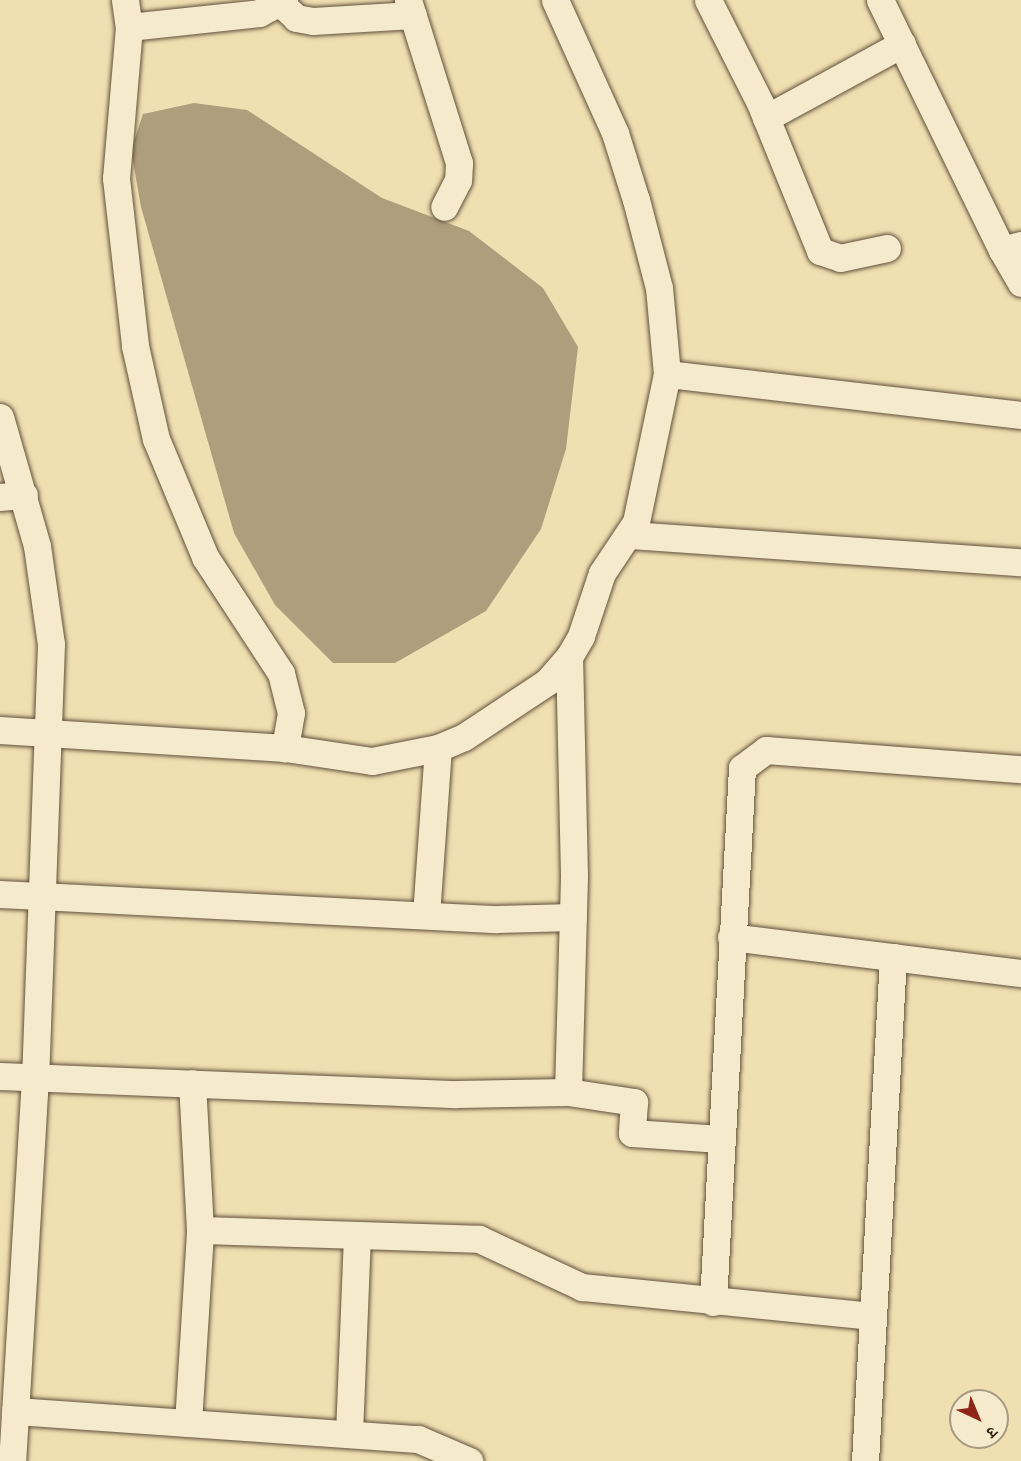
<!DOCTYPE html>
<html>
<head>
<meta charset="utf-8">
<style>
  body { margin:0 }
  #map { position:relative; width:1021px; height:1461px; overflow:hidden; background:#f0dfb1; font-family:"Sorts Mill Goudy","Noto Serif Devanagari",serif }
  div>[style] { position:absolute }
  .water>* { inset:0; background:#af9e7c }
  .roads { filter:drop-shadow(0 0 2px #61503b) drop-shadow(0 0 2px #61503b) }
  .street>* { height:27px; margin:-13.5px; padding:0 13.5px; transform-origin:13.5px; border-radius:13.5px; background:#f5eacc }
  span { translate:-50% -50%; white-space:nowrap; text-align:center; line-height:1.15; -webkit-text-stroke:4.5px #f5eacc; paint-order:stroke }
  .north { position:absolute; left:949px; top:1389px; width:60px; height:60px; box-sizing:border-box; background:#f5eacc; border:2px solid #a79982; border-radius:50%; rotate:136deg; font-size:16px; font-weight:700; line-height:24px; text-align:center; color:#312014 }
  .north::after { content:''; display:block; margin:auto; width:21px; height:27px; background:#8f2418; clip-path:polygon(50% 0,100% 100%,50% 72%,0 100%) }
</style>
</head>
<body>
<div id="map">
  <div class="water">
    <i style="clip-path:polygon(194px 103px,247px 110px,382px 198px,469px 231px,543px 288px,578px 347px,566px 449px,541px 529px,486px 611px,395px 663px,333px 663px,275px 605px,234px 533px,141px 207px,131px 150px,143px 114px)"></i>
  </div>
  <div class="roads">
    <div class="street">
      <i style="left:125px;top:0;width:27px;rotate:82deg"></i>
      <i style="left:129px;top:27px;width:131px;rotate:-6.1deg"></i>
      <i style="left:259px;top:13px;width:28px;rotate:-27deg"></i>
      <i style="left:277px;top:0;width:26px;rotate:43deg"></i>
      <i style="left:296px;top:18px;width:17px;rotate:10deg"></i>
      <i style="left:313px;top:21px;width:100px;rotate:-3.4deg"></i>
      <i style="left:408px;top:0;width:171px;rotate:72.6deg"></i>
      <i style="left:459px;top:163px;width:17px;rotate:93deg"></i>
      <i style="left:458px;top:180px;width:30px;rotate:117deg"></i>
      <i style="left:708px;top:0;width:115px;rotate:63.2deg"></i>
      <i style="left:760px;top:103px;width:160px;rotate:67.9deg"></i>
      <i style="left:820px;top:251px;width:21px;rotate:19deg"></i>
      <i style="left:840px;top:258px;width:48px;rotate:-12deg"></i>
      <i style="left:880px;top:0;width:278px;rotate:64deg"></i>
      <i style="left:1002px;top:250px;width:20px;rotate:-15deg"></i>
      <i style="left:129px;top:27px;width:152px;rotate:94.9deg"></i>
      <i style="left:116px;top:178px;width:169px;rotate:83.5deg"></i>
      <i style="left:135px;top:346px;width:95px;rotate:77.3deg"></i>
      <i style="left:156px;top:439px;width:128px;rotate:67.4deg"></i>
      <i style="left:205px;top:557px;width:139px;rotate:56.8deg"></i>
      <i style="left:281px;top:673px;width:41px;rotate:76deg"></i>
      <i style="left:291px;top:713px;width:36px;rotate:100deg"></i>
      <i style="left:766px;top:118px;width:155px;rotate:-28.6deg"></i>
      <i style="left:1002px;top:250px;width:38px;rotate:60deg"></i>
      <i style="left:667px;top:374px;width:356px;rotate:6.6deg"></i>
      <i style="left:0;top:417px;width:134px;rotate:74deg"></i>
      <i style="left:37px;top:546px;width:99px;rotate:81.9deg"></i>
      <i style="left:51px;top:644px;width:433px;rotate:92.1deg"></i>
      <i style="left:35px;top:1077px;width:385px;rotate:93.4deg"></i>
      <i style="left:0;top:497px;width:24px;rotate:-5deg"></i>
      <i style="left:630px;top:535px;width:392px;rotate:4deg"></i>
      <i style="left:0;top:730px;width:286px;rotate:3.6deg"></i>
      <i style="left:285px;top:748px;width:88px;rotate:8.5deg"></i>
      <i style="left:372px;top:761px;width:67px;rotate:-11.1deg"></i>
      <i style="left:438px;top:748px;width:28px;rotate:-23deg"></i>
      <i style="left:464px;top:737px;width:100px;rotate:-33.5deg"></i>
      <i style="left:547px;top:682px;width:33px;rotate:-49deg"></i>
      <i style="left:569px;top:657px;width:24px;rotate:-60deg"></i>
      <i style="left:581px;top:636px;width:66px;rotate:-71.6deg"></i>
      <i style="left:602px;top:573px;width:61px;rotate:-56.3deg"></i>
      <i style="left:636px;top:522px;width:151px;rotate:-78.2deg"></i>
      <i style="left:667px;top:374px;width:86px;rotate:-95.3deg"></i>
      <i style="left:659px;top:288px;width:91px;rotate:-104.6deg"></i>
      <i style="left:636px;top:200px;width:70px;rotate:-107.4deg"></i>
      <i style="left:615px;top:133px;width:146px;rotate:-114.3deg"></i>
      <i style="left:0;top:894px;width:497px;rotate:2.9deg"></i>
      <i style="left:496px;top:919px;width:77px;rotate:-1.5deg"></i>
      <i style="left:426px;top:915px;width:167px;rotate:-85.9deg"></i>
      <i style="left:731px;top:937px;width:292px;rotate:7.1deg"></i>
      <i style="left:0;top:1076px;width:457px;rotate:2.3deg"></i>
      <i style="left:457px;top:1094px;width:111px;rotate:-1deg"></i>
      <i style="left:568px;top:1092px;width:67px;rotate:8.6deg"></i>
      <i style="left:634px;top:1102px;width:31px;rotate:94deg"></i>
      <i style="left:632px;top:1133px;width:89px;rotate:3.9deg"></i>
      <i style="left:568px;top:1092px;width:217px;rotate:-88.4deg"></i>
      <i style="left:574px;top:875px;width:218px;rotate:-91.3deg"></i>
      <i style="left:200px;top:1230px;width:279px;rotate:1.8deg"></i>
      <i style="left:479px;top:1239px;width:114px;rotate:25deg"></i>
      <i style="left:582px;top:1287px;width:291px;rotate:5.7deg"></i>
      <i style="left:713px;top:1302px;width:535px;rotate:-86.89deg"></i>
      <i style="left:742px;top:768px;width:30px;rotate:-37deg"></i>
      <i style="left:766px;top:750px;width:256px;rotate:4.3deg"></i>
      <i style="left:15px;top:1411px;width:404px;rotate:4deg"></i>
      <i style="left:418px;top:1439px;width:56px;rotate:23.3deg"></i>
      <i style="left:188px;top:1423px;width:193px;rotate:-86.4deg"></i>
      <i style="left:200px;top:1230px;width:147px;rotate:-93.1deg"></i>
      <i style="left:349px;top:1434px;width:199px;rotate:-87.7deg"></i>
      <i style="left:865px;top:1461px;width:505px;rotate:-86.82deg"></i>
    </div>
  </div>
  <div class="north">उ</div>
</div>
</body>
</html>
